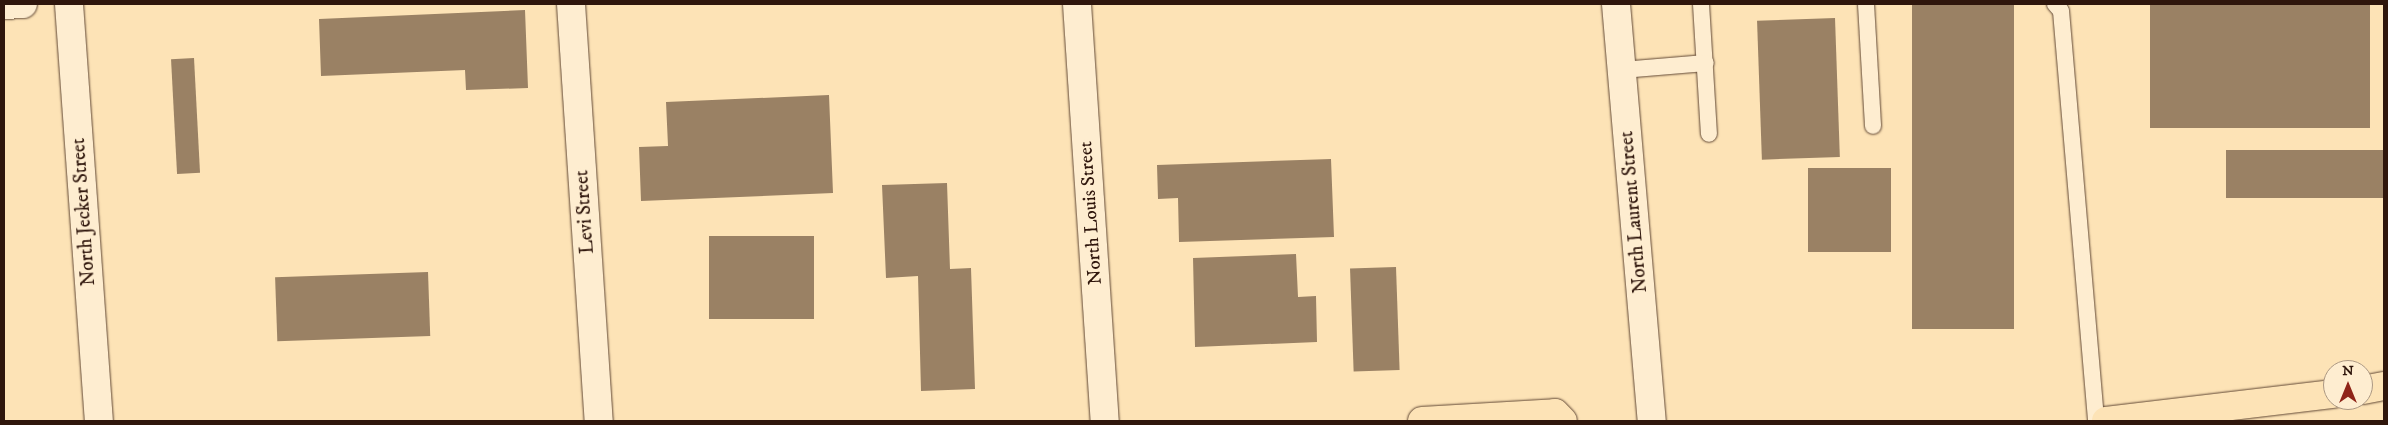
<!DOCTYPE html>
<html>
<head>
<meta charset="utf-8">
<style>
  body { margin:0 }
  #map { position:relative; width:2388px; height:425px; overflow:hidden; background:#fde3b6; font-family:"IM FELL DW Pica",serif }
  div>[style] { position:absolute }
  .building>* { inset:0; background:#9a8164; transform-origin:0 0 }
  .roads { filter:drop-shadow(0 0 1px #624936) drop-shadow(0 0 1px #624936) }
  .service>* { height:16px; margin:-8px; padding:0 8px; transform-origin:8px; border-radius:8px; background:#feedd0 }
  .minor>* { height:28px; margin:-14px; padding:0 14px; transform-origin:14px; border-radius:14px; background:#feedd0 }
  .secondary>* { height:28px; margin:-14px; padding:0 14px; transform-origin:14px; border-radius:14px; background:#feedd0 }
  .primary>* { height:28px; margin:-14px; padding:0 14px; transform-origin:14px; border-radius:14px; background:#fde3b6 }
  span { translate:-50% -50%; white-space:nowrap; text-align:center; line-height:1.15; -webkit-text-stroke:5px #feedd0; paint-order:stroke }
  .street-label { font-size:19px; color:#2f160c }
  .frame { position:absolute; inset:0; border:5px solid #2f160c; pointer-events:none }
  .north { position:absolute; left:2323px; top:360px; width:50px; height:50px; box-sizing:border-box; background:#feedd0; border:1px solid #ab9782; border-radius:50%; rotate:0deg; font-size:14px; font-weight:700; line-height:20px; text-align:center; color:#2f160c }
  .north::after { content:''; display:block; margin:auto; width:18px; height:22px; background:#8f2418; clip-path:polygon(50% 0,100% 100%,50% 72%,0 100%) }
</style>
</head>
<body>
<div id="map">
  <div class="building">
    <i style="left:1912px;top:4px;width:102px;height:325px"></i>
    <i style="left:2150px;top:4px;width:220px;height:124px"></i>
    <i style="clip-path:polygon(525px 10px,528px 88px,466px 90px,465px 70px,321px 76px,319px 19px)"></i>
    <i style="left:1835px;top:18px;width:139px;height:78px;rotate:88deg"></i>
    <i style="left:194px;top:58px;width:115px;height:23px;rotate:87deg"></i>
    <i style="clip-path:polygon(829px 95px,833px 193px,641px 201px,639px 147px,668px 146px,666px 102px)"></i>
    <i style="left:2384px;top:150px;width:48px;height:158px;rotate:90deg"></i>
    <i style="clip-path:polygon(1331px 159px,1334px 237px,1179px 242px,1178px 198px,1158px 199px,1157px 165px)"></i>
    <i style="left:1808px;top:168px;width:83px;height:84px"></i>
    <i style="clip-path:polygon(947px 183px,950px 269px,971px 268px,975px 389px,921px 391px,918px 276px,886px 278px,882px 185px)"></i>
    <i style="left:709px;top:236px;width:105px;height:83px"></i>
    <i style="clip-path:polygon(1296px 254px,1298px 297px,1316px 296px,1317px 342px,1195px 347px,1193px 258px)"></i>
    <i style="left:1396px;top:267px;width:103px;height:46px;rotate:88deg"></i>
    <i style="left:428px;top:272px;width:64px;height:153px;rotate:88deg"></i>
  </div>
  <div class="roads">
    <div class="service">
      <i style="left:1701px;top:4px;width:130px;rotate:86.5deg"></i>
      <i style="left:1866px;top:4px;width:122px;rotate:86.7deg"></i>
      <i style="left:2055px;top:4px;width:9px;rotate:49deg"></i>
      <i style="left:2061px;top:11px;width:411px;rotate:85.1deg"></i>
      <i style="left:1622px;top:70px;width:84px;rotate:-4.8deg"></i>
    </div>
    <div class="minor">
      <i style="left:69px;top:4px;width:418px;rotate:85.9deg"></i>
      <i style="left:571px;top:4px;width:418px;rotate:86.2deg"></i>
      <i style="left:1077px;top:4px;width:418px;rotate:86.2deg"></i>
      <i style="left:4px;top:5px;width:19px;rotate:-3deg"></i>
    </div>
    <div class="secondary">
      <i style="left:1616px;top:4px;width:419px;rotate:85.1deg"></i>
    </div>
    <div class="primary">
      <i style="left:2363px;top:390px;width:21px;rotate:-11deg"></i>
      <i style="left:1422px;top:421px;width:133px;rotate:-3.4deg"></i>
      <i style="left:1555px;top:413px;width:11px;rotate:45deg"></i>
      <i style="left:2106px;top:421px;width:229px;rotate:-6.8deg"></i>
    </div>
  </div>
  <div class="street-label">
    <span style="left:84px;top:212px;rotate:-94deg">North Jecker Street</span>
    <span style="left:585px;top:212px;rotate:-94deg">Levi Street</span>
    <span style="left:1634px;top:212px;rotate:-95deg">North Laurent Street</span>
    <span style="left:1091px;top:213px;rotate:-94deg">North Louis Street</span>
  </div>
  <div class="frame"></div>
  <div class="north">N</div>
</div>
</body>
</html>
